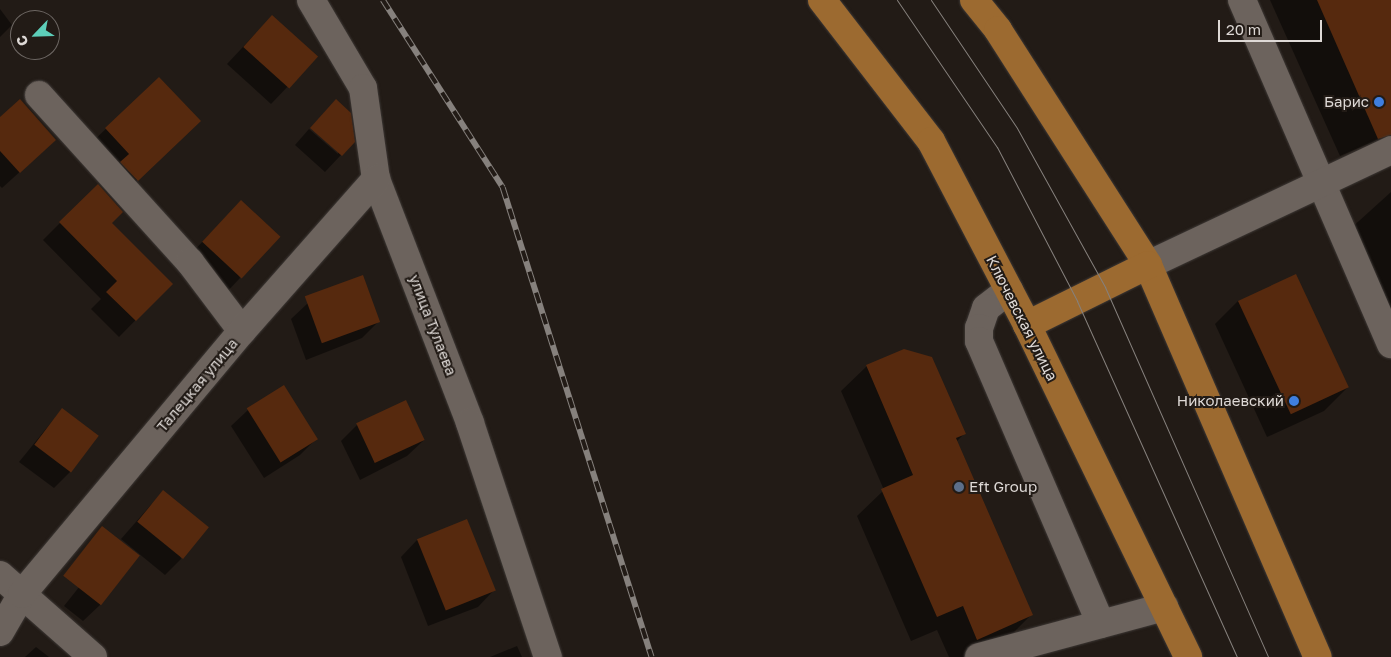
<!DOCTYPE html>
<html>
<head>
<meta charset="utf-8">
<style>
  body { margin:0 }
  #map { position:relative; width:1391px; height:657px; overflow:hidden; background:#221b16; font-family:"Golos Text",sans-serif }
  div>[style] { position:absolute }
  .shadow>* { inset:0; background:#0007 }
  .building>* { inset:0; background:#56290e; transform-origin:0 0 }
  .roads { filter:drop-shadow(0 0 1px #3e3936) drop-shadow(0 0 1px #3e3936) }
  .minor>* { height:28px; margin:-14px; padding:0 14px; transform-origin:14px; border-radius:14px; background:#6c635d }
  .major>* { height:28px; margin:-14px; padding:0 14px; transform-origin:14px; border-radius:14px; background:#9c6a30 }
  .tram>* { height:1px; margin:-0.5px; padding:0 0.5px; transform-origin:0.5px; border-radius:0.5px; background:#86817d }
  .rail>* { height:5.5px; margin-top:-2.75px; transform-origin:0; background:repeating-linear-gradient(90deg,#221b16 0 11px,#86817d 0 22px); box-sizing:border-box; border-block:1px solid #86817d }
  .dots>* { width:14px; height:14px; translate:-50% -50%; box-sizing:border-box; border:2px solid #221b16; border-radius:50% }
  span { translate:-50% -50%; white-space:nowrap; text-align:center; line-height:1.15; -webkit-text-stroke:4px #221b16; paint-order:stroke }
  .poi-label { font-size:15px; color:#ded9d6 }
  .right { translate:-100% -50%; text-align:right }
  .left { translate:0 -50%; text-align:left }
  .street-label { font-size:15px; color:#ded9d6 }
  .north { position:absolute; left:10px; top:10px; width:50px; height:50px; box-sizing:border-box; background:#221b16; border:1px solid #6d6763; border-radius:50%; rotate:246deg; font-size:14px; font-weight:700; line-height:20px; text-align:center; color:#ded9d6 }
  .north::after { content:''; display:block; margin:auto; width:18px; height:22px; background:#5dceb9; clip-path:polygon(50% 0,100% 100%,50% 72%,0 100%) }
  .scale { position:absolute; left:1218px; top:20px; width:104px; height:22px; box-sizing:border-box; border:2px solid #ded9d6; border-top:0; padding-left:6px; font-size:15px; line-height:18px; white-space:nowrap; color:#ded9d6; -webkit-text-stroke:4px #221b16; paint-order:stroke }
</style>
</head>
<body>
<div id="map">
  <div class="shadow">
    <i style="clip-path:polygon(1270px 0,1387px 0,1391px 9px,1391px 134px,1340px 156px)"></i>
    <i style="clip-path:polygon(0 9px,12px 25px,0 37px)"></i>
    <i style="clip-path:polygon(256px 33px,316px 57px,271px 104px,227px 64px)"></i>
    <i style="clip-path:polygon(159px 78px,183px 137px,120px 196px,89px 145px)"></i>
    <i style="clip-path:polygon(0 119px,55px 140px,2px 188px,0 186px)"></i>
    <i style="clip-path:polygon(309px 129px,338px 154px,338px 151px,354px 141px,325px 172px,295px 145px)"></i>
    <i style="clip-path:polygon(98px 185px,110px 223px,171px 284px,119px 337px,91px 309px,101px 299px,43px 240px)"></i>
    <i style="clip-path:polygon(1391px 192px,1391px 322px,1349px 230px)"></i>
    <i style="clip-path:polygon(225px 218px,240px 278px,224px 295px,186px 259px)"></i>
    <i style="clip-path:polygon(1238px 301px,1347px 388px,1324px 411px,1267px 437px,1215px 324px)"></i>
    <i style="clip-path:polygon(308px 303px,379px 321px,362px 338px,306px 360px,291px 319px)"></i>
    <i style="clip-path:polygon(904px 350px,964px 434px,956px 442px,1031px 615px,1006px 640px,968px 657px,949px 657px,937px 630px,911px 641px,857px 516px,884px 490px,841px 391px,867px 366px)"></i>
    <i style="clip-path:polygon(406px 402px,424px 440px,407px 456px,360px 480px,341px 441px,357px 425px)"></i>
    <i style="clip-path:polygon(62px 409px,70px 472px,54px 488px,19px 462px)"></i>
    <i style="clip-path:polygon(248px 410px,316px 439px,300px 455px,264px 478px,231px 426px)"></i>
    <i style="clip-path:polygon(163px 491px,181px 559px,165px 575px,121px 539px)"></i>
    <i style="clip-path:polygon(467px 521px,494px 590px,478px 607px,428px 626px,401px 557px,417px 540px)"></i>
    <i style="clip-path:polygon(103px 557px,100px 605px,83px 621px,64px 606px)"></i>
    <i style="clip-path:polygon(517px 646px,522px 657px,490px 657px)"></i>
    <i style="clip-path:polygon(36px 647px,49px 657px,25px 657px)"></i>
  </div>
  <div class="building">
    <i style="clip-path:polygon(1317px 0,1391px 0,1391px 135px,1378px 139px)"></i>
    <i style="left:272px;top:15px;width:62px;height:43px;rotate:42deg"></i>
    <i style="clip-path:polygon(159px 77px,201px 121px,138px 181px,120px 162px,129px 154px,105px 128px)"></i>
    <i style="clip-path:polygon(20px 99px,56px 140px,20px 173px,0 151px,0 117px)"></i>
    <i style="clip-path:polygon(336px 99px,351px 113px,355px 142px,342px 156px,310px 128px)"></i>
    <i style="clip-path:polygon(98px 184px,123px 212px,112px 223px,173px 284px,136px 321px,106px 292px,117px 281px,59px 222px)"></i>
    <i style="left:241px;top:200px;width:54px;height:57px;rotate:43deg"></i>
    <i style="left:1296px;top:274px;width:125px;height:64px;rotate:65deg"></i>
    <i style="left:363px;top:275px;width:50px;height:62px;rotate:70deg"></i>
    <i style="clip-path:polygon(904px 349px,932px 357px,966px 434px,956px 438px,1033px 615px,977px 640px,963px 606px,937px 617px,881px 489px,913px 475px,866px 365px)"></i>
    <i style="left:284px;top:385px;width:64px;height:44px;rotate:58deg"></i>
    <i style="left:406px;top:400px;width:44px;height:55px;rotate:65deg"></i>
    <i style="left:62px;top:408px;width:46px;height:46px;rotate:37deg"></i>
    <i style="left:163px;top:490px;width:59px;height:41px;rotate:39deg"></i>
    <i style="left:467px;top:519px;width:77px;height:54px;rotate:68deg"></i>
    <i style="left:102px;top:526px;width:48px;height:63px;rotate:38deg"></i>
  </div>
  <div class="roads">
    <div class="minor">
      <i style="left:311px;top:0;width:102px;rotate:59.4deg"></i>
      <i style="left:363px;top:88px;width:92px;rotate:81.9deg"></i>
      <i style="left:376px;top:179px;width:261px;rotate:68.9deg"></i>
      <i style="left:470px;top:423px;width:247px;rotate:71.6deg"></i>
      <i style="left:1242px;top:0;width:375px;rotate:66.6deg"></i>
      <i style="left:39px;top:95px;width:225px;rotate:47.9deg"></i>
      <i style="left:190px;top:262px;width:86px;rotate:53deg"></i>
      <i style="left:1148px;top:265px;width:269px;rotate:-25.3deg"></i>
      <i style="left:1009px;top:290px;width:29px;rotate:142deg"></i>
      <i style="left:986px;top:308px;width:21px;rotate:109deg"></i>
      <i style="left:979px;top:328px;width:13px;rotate:90deg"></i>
      <i style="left:979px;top:341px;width:308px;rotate:66.7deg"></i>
      <i style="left:0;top:575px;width:124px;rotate:41.4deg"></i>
      <i style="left:0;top:632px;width:44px;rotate:-59.9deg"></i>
      <i style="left:22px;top:594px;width:343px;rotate:-50.1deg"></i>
      <i style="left:242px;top:331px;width:203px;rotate:-48.6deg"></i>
      <i style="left:979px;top:657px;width:192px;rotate:-15.1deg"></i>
    </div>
    <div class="major">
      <i style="left:822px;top:0;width:178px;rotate:52.3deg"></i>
      <i style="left:931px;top:141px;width:208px;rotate:62.4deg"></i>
      <i style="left:1027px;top:325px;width:369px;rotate:64.1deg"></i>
      <i style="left:974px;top:0;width:38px;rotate:51deg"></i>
      <i style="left:998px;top:30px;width:279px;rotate:57.4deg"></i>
      <i style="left:1148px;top:265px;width:427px;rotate:66.6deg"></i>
      <i style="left:1027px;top:325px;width:135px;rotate:-26.4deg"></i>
    </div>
  </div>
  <div class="tram">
    <i style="left:897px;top:0;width:178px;rotate:55.8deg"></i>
    <i style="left:997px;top:147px;width:174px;rotate:62.5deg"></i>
    <i style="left:1077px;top:301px;width:390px;rotate:65.8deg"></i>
    <i style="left:931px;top:0;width:154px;rotate:56.1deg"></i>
    <i style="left:1017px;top:128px;width:182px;rotate:61deg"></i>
    <i style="left:1105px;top:287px;width:404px;rotate:66.2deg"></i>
  </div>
  <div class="rail">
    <i style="left:383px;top:0;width:223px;rotate:57.4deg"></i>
    <i style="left:503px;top:188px;width:492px;rotate:72.4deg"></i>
  </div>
  <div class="dots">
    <i style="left:1379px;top:102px;background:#3f7fe0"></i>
    <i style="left:1294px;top:401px;background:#3f7fe0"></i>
    <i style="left:959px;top:487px;background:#5c6f8a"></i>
  </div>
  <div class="poi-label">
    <span class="right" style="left:1369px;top:102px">Барис</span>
    <span class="right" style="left:1284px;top:401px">Николаевский</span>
    <span class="left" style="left:969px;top:487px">Eft Group</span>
  </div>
  <div class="street-label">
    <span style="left:1022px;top:318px;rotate:63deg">Ключевская улица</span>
    <span style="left:433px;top:325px;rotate:69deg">улица Тулаева</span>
    <span style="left:197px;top:385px;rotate:-50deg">Талецкая улица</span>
  </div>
  <div class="north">С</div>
  <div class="scale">20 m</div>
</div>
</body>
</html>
